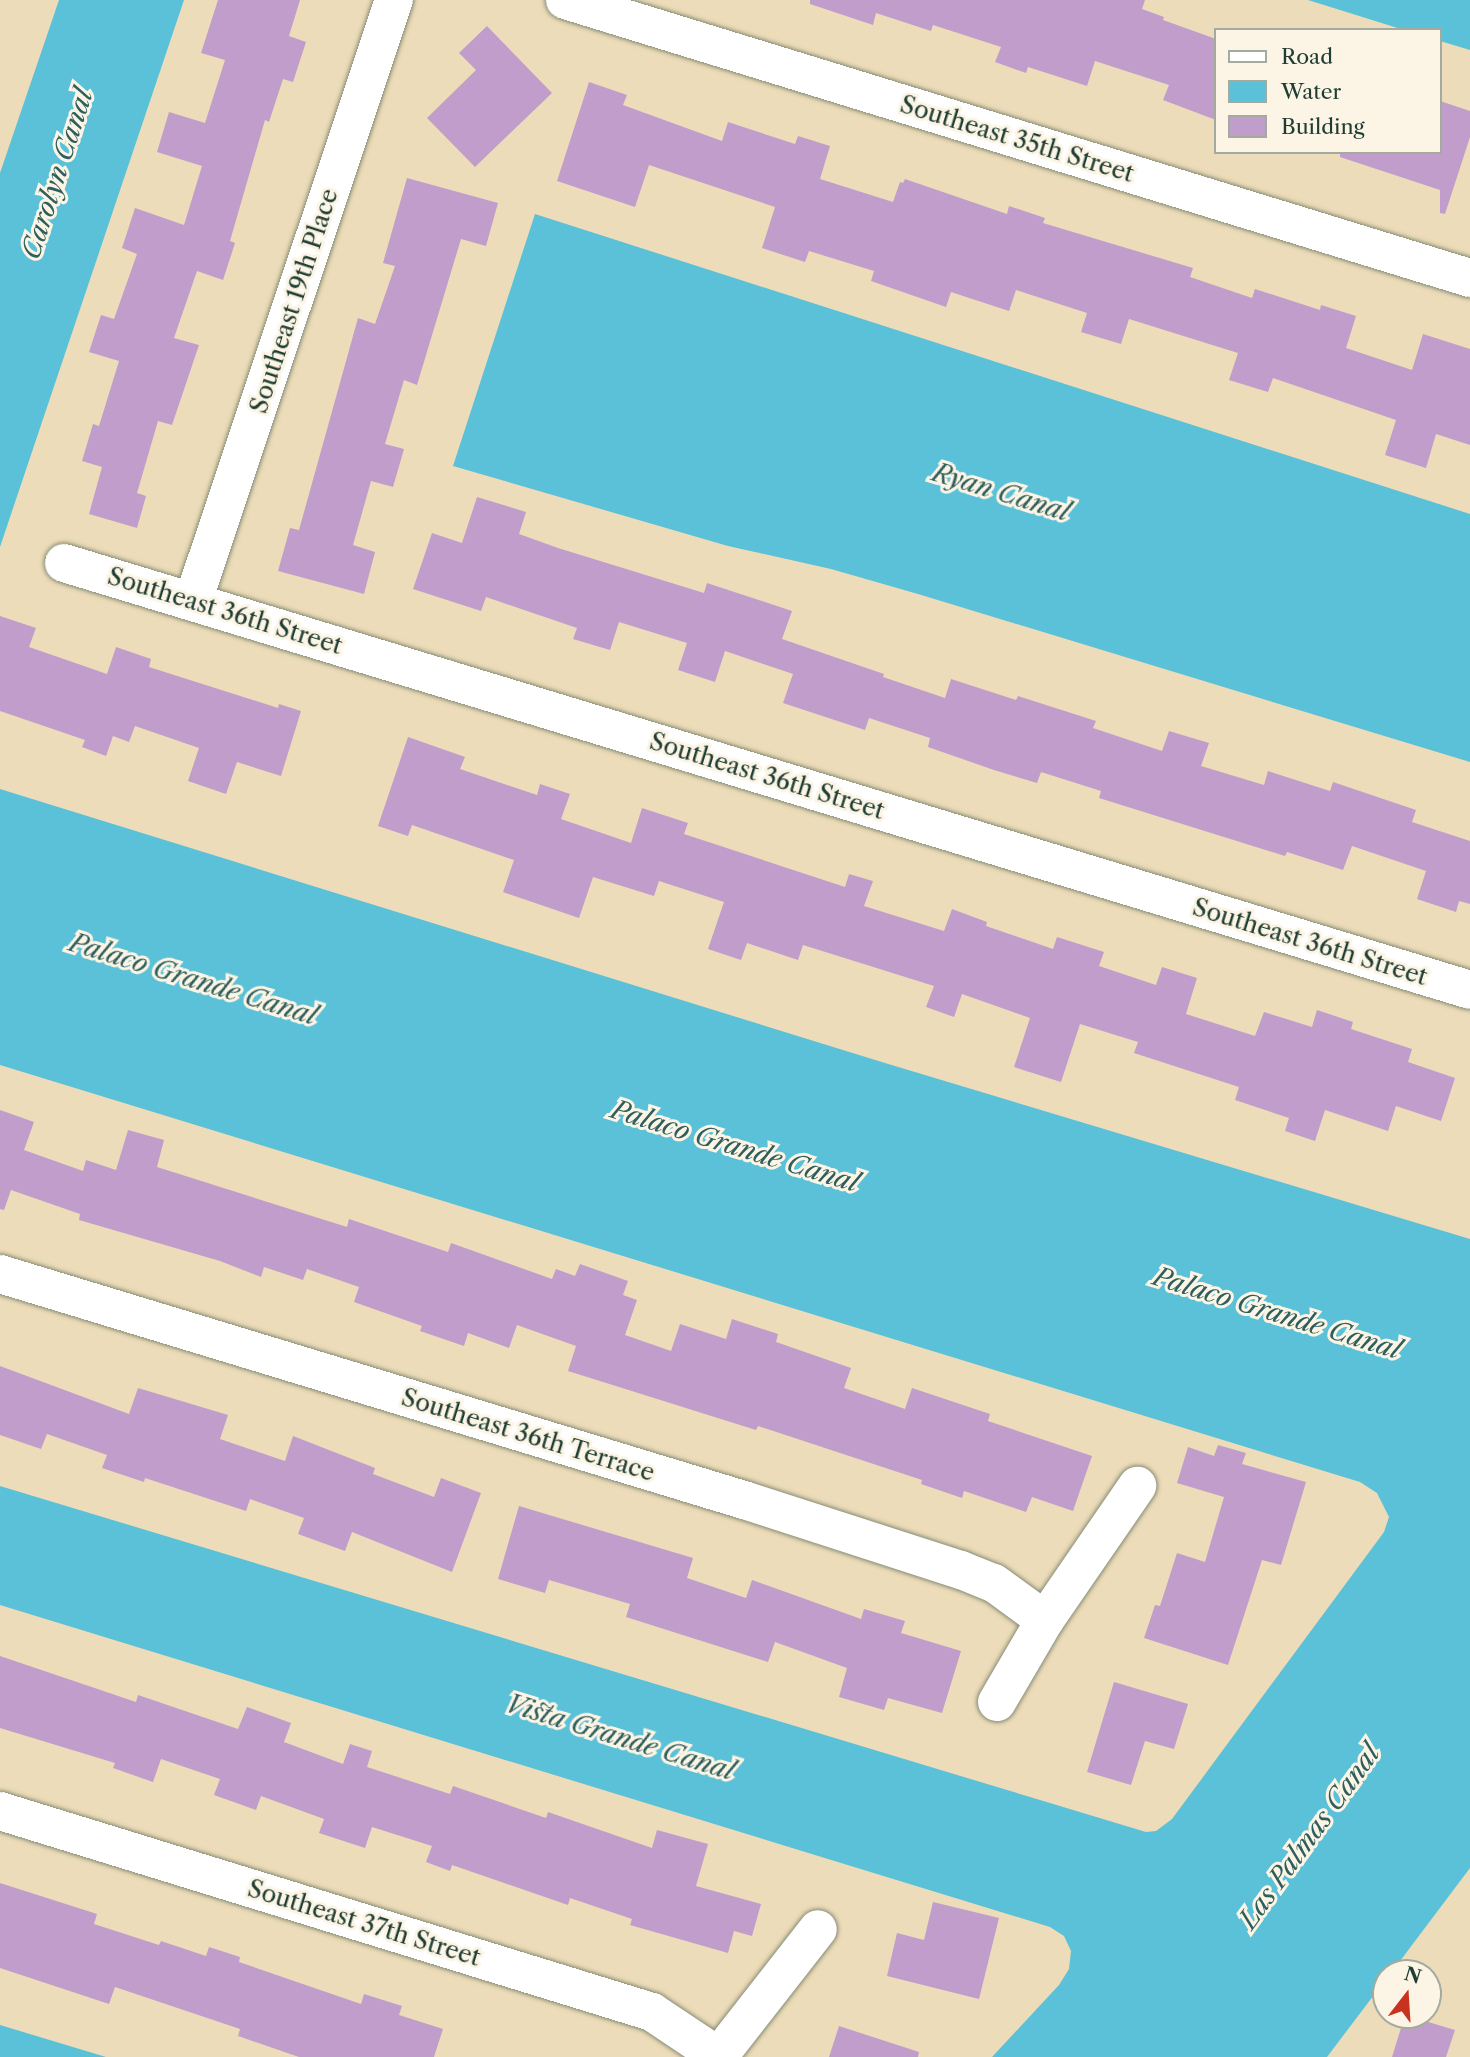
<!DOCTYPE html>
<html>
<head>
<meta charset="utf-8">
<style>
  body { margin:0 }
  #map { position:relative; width:1470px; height:2057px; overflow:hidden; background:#eddcb9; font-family:"Libre Caslon Text",serif }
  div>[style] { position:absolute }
  .water>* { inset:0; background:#5ac1d8 }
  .building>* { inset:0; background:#c19dcb }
  .roads { filter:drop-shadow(0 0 2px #868c76) drop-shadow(0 0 2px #868c76) }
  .minor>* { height:38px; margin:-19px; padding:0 19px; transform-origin:19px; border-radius:19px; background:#fff }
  span { translate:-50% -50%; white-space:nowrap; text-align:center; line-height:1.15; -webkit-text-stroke:6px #fcf5e5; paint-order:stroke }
  .street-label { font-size:24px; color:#1f3d34 }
  .water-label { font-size:26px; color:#2e5e5d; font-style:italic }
  .legend { position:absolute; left:1214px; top:28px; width:228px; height:126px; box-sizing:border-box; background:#fcf5e5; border:2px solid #a4ab9e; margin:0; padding:9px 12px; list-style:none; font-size:21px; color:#1f3d34 }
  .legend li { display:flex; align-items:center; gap:14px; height:35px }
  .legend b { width:35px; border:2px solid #a4ab9e }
  .north { position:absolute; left:1372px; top:1959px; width:70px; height:70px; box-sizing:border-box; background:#fcf5e5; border:2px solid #a4ab9e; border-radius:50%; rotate:17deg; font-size:19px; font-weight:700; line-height:28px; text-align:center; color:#1f3d34 }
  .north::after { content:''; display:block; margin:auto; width:24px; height:32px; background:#c8321e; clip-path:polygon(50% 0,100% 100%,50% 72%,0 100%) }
</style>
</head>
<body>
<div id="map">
  <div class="water">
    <i style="clip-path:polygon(59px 0,184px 0,0 547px,0 173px)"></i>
    <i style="clip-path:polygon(1308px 0,1470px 0,1470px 50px,1440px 41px,1440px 30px,1404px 30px)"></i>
    <i style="clip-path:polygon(535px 214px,1470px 514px,1470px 762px,918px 594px,831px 569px,728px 546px,453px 466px)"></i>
    <i style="clip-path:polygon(0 789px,885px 1063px,1470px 1239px,1470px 1868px,1391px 1973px,1386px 1973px,1386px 1979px,1327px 2057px,992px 2057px,1059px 1985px,1069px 1969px,1071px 1951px,1064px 1936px,1050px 1927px,0 1605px,0 1486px,1146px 1832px,1156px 1831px,1172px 1819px,1384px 1532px,1389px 1517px,1377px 1493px,1360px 1482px,0 1065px)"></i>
    <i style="clip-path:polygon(0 2025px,106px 2057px,0 2057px)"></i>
  </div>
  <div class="building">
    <i style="clip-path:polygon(218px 0,300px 0,289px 36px,306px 42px,293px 82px,283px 79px,269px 122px,265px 120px,230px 241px,235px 243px,223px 280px,197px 271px,174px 338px,199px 345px,172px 425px,158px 421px,137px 493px,146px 496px,137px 528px,89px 514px,102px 467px,82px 461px,93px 424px,99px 426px,119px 361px,89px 352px,101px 315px,114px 319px,137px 254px,122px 248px,135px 208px,184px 225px,202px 166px,157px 152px,169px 112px,205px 123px,225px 60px,201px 53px)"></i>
    <i style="clip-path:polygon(810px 0,1145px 0,1142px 9px,1164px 17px,1163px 20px,1216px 39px,1216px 120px,1163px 100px,1169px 85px,1095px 61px,1087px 86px,1028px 67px,1026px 73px,995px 62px,1001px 47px,933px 25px,931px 31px,876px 13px,873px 25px,810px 4px)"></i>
    <i style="clip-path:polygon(487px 26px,552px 93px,475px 167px,427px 118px,476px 70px,459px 53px)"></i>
    <i style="clip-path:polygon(589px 82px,627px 95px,623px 105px,722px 141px,728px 122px,795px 144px,798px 136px,830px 146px,820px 179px,893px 202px,900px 182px,903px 183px,905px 179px,1007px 214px,1009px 206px,1045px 218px,1043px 223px,1193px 268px,1190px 277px,1252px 298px,1255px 289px,1320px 310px,1321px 305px,1356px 316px,1346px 348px,1412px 370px,1423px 334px,1470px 349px,1470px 445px,1436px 434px,1426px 468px,1385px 455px,1396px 420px,1273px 378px,1268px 392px,1229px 380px,1238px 353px,1129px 319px,1121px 344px,1081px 332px,1087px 313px,1016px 290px,1009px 311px,951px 292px,946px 307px,871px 281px,874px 271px,809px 251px,805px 262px,762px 248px,775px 207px,649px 165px,635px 207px,557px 181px)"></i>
    <i style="clip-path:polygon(1440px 101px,1470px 111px,1470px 137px,1445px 214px,1440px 213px,1440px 190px,1340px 157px,1340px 152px,1440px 152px)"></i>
    <i style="clip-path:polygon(407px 178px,498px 203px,486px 246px,461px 239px,417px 385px,404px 380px,385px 444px,404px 449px,393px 487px,371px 481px,353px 545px,375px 552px,364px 594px,278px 571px,290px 528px,299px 530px,358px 318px,375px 324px,395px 266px,383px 263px)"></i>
    <i style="clip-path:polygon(477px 497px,526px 512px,519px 534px,558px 548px,704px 593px,707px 583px,792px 611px,782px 639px,884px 674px,883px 677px,945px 698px,951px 679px,1016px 700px,1018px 696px,1096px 721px,1093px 728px,1162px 751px,1169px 731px,1209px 743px,1201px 766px,1264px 785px,1268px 771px,1330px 791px,1333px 782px,1416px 810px,1412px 822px,1470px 841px,1470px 904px,1459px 901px,1456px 912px,1417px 899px,1426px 871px,1352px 846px,1343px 870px,1287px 852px,1285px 856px,1099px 798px,1101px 791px,1041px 772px,1037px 783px,994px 770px,928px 747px,930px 738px,869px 718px,865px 730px,783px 703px,793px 674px,725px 651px,715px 682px,678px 670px,687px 643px,619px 622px,610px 650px,573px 639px,577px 628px,486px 597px,481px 611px,413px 589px,432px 533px,462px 543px)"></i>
    <i style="clip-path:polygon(0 616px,36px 628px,29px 647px,107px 674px,116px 647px,151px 659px,149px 667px,278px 708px,279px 704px,301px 711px,281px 776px,237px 762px,226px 794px,188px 781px,199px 748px,135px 726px,129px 742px,113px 736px,106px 756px,82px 747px,85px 740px,0 711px)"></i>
    <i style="clip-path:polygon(408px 737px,465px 757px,460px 769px,537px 795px,540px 784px,570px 794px,561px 819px,631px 843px,642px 808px,688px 823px,684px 834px,845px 887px,849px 874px,873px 881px,864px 906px,944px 931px,952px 909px,987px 922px,986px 926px,1053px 949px,1057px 937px,1104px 952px,1099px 966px,1156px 985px,1162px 967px,1197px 978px,1186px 1014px,1255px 1036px,1264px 1012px,1312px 1027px,1317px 1010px,1353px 1022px,1351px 1029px,1412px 1049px,1408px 1062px,1455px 1078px,1441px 1121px,1396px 1106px,1388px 1131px,1325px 1110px,1315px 1141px,1285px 1131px,1289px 1118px,1235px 1100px,1239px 1087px,1134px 1053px,1138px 1042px,1080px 1024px,1061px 1082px,1014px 1067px,1030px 1018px,962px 994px,954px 1017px,926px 1007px,934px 986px,803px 945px,798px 960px,747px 943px,741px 960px,708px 949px,724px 902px,659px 881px,654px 896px,593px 877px,579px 918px,503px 892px,514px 860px,412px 825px,408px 836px,378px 826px)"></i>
    <i style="clip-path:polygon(0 1110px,34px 1122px,24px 1150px,83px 1171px,86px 1160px,116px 1170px,128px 1130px,164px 1140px,157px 1167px,347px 1227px,349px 1219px,448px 1252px,451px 1243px,552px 1279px,556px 1269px,575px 1276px,580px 1264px,628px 1281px,623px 1295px,637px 1300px,625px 1335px,671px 1351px,680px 1324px,726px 1339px,732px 1319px,778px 1334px,776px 1342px,851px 1368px,844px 1388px,905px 1409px,912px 1388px,990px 1414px,988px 1421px,1092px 1456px,1073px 1511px,1032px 1497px,1026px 1512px,964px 1491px,962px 1498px,921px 1484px,922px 1480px,758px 1426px,756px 1430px,568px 1371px,576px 1346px,517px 1325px,509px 1348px,468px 1333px,464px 1346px,420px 1331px,422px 1326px,354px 1302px,359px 1287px,307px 1269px,303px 1280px,264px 1267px,261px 1277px,220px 1261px,79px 1220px,80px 1214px,11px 1190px,4px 1210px,0 1209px)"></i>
    <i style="clip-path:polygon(0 1366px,129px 1414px,138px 1388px,228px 1415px,220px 1439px,285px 1461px,293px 1436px,375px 1468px,373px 1474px,434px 1497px,441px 1478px,481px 1493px,452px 1572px,352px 1532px,345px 1551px,298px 1534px,304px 1518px,250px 1499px,246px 1511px,145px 1478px,144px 1482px,102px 1468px,107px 1455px,47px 1434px,41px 1449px,0 1435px)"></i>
    <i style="clip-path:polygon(1218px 1445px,1246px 1453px,1242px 1464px,1306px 1482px,1281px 1565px,1262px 1560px,1228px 1665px,1144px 1638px,1155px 1605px,1160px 1606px,1177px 1553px,1205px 1562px,1224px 1497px,1177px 1483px,1188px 1447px,1214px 1456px)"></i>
    <i style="clip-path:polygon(519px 1506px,693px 1558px,687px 1578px,746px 1598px,752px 1580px,861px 1619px,864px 1609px,905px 1621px,901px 1633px,961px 1651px,942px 1713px,888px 1698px,884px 1710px,839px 1697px,847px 1668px,775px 1642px,768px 1662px,626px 1617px,630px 1604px,549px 1580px,545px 1593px,498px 1579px)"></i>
    <i style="clip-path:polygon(0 1656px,136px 1702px,138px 1695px,238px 1729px,247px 1707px,291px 1723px,284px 1742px,343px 1764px,350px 1744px,372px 1751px,367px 1767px,450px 1794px,453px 1786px,546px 1818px,548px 1812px,652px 1848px,657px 1830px,708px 1844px,696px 1886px,761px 1904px,752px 1936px,734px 1931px,728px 1953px,630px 1925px,632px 1919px,570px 1898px,568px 1905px,452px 1865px,450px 1871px,426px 1862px,432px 1846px,372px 1827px,365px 1848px,319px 1833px,324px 1819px,261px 1796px,256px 1810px,214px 1795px,220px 1779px,161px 1759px,153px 1782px,113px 1768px,115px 1763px,0 1728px)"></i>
    <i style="clip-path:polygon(1114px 1682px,1188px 1704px,1174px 1749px,1145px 1741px,1131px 1785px,1087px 1772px)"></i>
    <i style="clip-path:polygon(0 1883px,97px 1914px,94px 1924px,159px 1945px,161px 1941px,206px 1956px,209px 1947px,240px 1957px,239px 1962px,361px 2004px,364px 1994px,402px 2006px,399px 2015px,443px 2029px,434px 2057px,299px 2057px,238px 2036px,240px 2029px,115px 1987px,109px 2004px,0 1968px)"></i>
    <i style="clip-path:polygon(933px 1902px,999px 1918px,979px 1999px,887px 1976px,897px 1933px,924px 1940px)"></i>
    <i style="clip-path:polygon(1405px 2015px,1455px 2030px,1446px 2057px,1392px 2057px)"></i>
    <i style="clip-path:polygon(839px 2026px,919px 2052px,918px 2057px,829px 2057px)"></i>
  </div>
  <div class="roads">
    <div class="minor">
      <i style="left:565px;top:0;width:947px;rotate:17.08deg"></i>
      <i style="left:64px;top:563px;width:1469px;rotate:16.89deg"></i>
      <i style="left:193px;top:601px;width:634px;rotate:-71.51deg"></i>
      <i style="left:0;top:1274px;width:778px;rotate:16.9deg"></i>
      <i style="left:744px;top:1500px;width:228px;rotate:17.9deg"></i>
      <i style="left:961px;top:1570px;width:35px;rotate:22deg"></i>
      <i style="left:994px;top:1583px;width:63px;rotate:36deg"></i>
      <i style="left:997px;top:1702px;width:95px;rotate:-59.7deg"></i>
      <i style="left:1045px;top:1620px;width:163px;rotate:-55.5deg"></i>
      <i style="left:0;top:1811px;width:682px;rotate:17.13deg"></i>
      <i style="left:652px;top:2012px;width:79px;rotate:33.7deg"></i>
      <i style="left:718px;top:2057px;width:162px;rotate:-52deg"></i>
    </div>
  </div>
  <div class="street-label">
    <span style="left:1017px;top:139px;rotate:17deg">Southeast 35th Street</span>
    <span style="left:294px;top:301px;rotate:-72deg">Southeast 19th Place</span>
    <span style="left:225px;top:611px;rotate:17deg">Southeast 36th Street</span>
    <span style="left:767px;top:776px;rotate:17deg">Southeast 36th Street</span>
    <span style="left:1310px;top:942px;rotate:17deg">Southeast 36th Street</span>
    <span style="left:528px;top:1435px;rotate:17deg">Southeast 36th Terrace</span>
    <span style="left:364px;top:1923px;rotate:17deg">Southeast 37th Street</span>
  </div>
  <div class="water-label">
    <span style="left:58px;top:174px;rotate:-72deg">Carolyn Canal</span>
    <span style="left:1001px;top:493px;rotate:17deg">Ryan Canal</span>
    <span style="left:193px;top:980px;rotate:17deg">Palaco Grande Canal</span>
    <span style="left:735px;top:1147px;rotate:17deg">Palaco Grande Canal</span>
    <span style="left:1277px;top:1314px;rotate:17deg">Palaco Grande Canal</span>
    <span style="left:620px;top:1738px;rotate:17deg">Vista Grande Canal</span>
    <span style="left:1310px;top:1837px;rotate:-54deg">Las Palmas Canal</span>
  </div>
  <ul class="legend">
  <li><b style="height:9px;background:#fff"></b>Road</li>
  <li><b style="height:19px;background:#5ac1d8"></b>Water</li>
  <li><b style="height:19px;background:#c19dcb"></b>Building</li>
  </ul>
  <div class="north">N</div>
</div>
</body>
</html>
